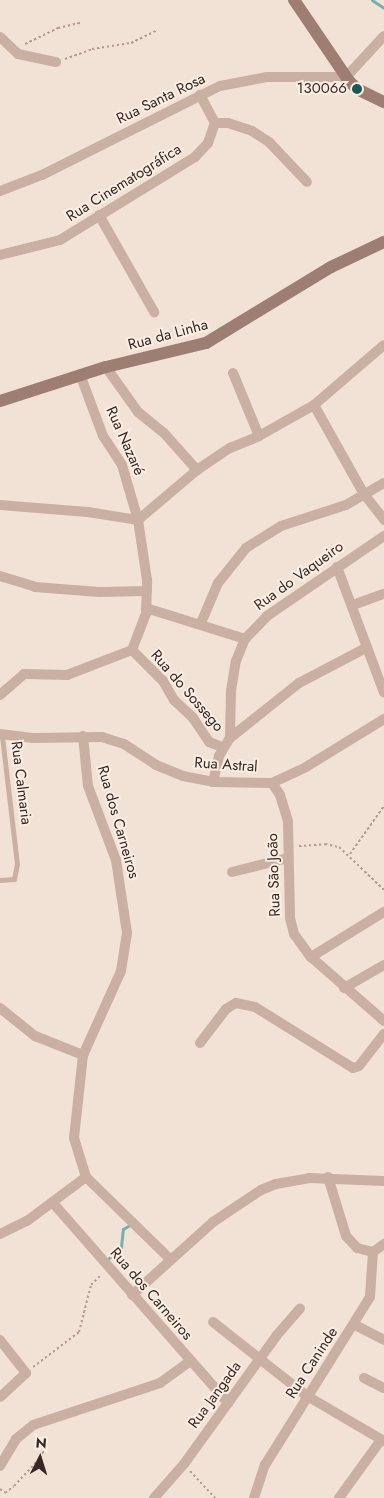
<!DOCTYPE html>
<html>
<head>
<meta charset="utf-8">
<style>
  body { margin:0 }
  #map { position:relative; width:384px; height:1498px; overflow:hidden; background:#f2e2d6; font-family:Jost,sans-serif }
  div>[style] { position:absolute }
  .stream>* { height:3px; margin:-1.5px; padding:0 1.5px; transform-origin:1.5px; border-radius:1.5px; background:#74b1ad }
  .path>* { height:2px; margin-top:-1px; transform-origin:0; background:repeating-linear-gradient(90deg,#b69a8c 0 2.5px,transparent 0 5px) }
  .lane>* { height:5px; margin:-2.5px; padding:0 2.5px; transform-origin:2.5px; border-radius:2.5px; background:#cab0a2 }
  .street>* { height:10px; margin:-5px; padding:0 5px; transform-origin:5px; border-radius:5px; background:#cab0a2 }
  .secondary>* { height:12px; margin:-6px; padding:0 6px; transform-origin:6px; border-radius:6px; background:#9e7e73 }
  .dots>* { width:14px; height:14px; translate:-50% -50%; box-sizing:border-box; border:2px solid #faede2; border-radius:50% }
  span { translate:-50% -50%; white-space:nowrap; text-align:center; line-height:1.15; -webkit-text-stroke:4px #faede2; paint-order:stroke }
  .poi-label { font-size:15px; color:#352825 }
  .right { translate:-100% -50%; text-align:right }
  .street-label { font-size:15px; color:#352825 }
  .north { position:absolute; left:15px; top:1433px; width:50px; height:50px; -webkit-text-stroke:4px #faede2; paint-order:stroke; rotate:5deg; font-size:14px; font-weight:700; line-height:20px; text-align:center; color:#352825 }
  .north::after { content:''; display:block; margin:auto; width:18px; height:22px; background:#352825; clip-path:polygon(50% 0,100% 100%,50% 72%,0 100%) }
</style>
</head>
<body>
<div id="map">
  <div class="stream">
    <i style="left:372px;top:0;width:14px;rotate:34deg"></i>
    <i style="left:108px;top:1259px;width:18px;rotate:-43deg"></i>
    <i style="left:121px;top:1247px;width:18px;rotate:-84deg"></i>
    <i style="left:123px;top:1229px;width:8px;rotate:-30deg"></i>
  </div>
  <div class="path">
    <i style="left:25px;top:44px;width:37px;rotate:-26deg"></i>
    <i style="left:58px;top:28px;width:23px;rotate:-13deg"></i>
    <i style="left:65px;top:59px;width:29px;rotate:-20deg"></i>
    <i style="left:92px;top:49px;width:39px;rotate:-9deg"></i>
    <i style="left:131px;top:43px;width:30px;rotate:-26deg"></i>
    <i style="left:299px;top:846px;width:26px;rotate:-4deg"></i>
    <i style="left:325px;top:844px;width:14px;rotate:12deg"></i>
    <i style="left:339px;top:847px;width:62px;rotate:43.7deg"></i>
    <i style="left:350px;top:854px;width:59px;rotate:-54.7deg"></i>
    <i style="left:33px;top:1367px;width:58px;rotate:-37.3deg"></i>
    <i style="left:79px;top:1332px;width:49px;rotate:-75.7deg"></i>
    <i style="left:91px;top:1285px;width:14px;rotate:-45deg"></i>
    <i style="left:190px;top:1471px;width:37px;rotate:47deg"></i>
    <i style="left:0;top:1489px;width:6px;rotate:39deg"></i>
    <i style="left:5px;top:1493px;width:11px;rotate:-38deg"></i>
    <i style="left:14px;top:1486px;width:38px;rotate:-47deg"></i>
    <i style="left:40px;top:1458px;width:15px;rotate:-62deg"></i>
  </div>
  <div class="lane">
    <i style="left:0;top:880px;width:14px;rotate:-4deg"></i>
    <i style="left:14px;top:879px;width:15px;rotate:-79deg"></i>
    <i style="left:17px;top:864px;width:129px;rotate:-96.7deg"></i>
  </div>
  <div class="street">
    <i style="left:0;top:37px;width:25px;rotate:43deg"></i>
    <i style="left:18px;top:54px;width:39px;rotate:12deg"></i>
    <i style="left:215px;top:123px;width:13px"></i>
    <i style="left:228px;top:123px;width:25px;rotate:18deg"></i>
    <i style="left:252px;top:131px;width:20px;rotate:33deg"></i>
    <i style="left:269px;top:142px;width:55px;rotate:46.5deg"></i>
    <i style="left:0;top:191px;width:45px;rotate:-20.9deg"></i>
    <i style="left:42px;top:175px;width:199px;rotate:-26.6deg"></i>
    <i style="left:220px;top:86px;width:48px;rotate:-10.8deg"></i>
    <i style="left:267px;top:77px;width:79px"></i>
    <i style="left:346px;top:77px;width:56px;rotate:-47.2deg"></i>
    <i style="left:99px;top:215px;width:112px;rotate:60.4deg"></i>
    <i style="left:0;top:255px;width:62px;rotate:-14deg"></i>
    <i style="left:60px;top:240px;width:158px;rotate:-31.6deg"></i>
    <i style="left:195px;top:157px;width:19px;rotate:-47deg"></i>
    <i style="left:208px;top:143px;width:21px;rotate:-71deg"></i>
    <i style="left:215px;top:123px;width:32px;rotate:-118deg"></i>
    <i style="left:106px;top:367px;width:55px;rotate:54.6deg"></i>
    <i style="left:138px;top:412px;width:33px;rotate:39deg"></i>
    <i style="left:164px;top:433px;width:50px;rotate:48.3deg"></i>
    <i style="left:233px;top:373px;width:68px;rotate:67.6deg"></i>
    <i style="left:314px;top:405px;width:102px;rotate:60.7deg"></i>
    <i style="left:364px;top:494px;width:33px;rotate:52deg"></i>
    <i style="left:0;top:505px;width:88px;rotate:4.5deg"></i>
    <i style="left:88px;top:512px;width:51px;rotate:9.1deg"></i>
    <i style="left:138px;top:520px;width:77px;rotate:-40.3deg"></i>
    <i style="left:197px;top:470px;width:40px;rotate:-34deg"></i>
    <i style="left:230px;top:448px;width:31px;rotate:-22deg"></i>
    <i style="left:259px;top:436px;width:63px;rotate:-29.4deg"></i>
    <i style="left:314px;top:405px;width:92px;rotate:-40.6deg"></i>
    <i style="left:337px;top:567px;width:134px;rotate:69.5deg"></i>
    <i style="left:0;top:576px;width:37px;rotate:17deg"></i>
    <i style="left:35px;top:587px;width:64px;rotate:4.5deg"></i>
    <i style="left:99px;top:592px;width:48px;rotate:-1.2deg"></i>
    <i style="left:353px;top:605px;width:33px;rotate:-20deg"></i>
    <i style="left:146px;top:608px;width:104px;rotate:17.4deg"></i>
    <i style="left:201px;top:623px;width:43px;rotate:-67deg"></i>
    <i style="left:218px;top:583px;width:45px;rotate:-51.3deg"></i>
    <i style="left:246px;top:548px;width:41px;rotate:-32.2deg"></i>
    <i style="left:281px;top:526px;width:68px;rotate:-17.9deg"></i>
    <i style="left:346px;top:505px;width:44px;rotate:-30.1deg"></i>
    <i style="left:132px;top:650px;width:44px;rotate:45deg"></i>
    <i style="left:163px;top:681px;width:22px;rotate:60deg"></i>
    <i style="left:174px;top:700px;width:26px;rotate:43deg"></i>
    <i style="left:193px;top:718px;width:29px;rotate:56deg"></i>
    <i style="left:209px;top:742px;width:14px;rotate:21deg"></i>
    <i style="left:0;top:695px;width:32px;rotate:-41deg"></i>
    <i style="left:24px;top:674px;width:43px;rotate:1.3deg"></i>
    <i style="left:67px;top:675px;width:70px;rotate:-21deg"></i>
    <i style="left:132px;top:650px;width:39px;rotate:-69deg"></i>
    <i style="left:146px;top:614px;width:34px;rotate:-88deg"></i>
    <i style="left:147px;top:580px;width:61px;rotate:-98.5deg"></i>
    <i style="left:138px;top:520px;width:57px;rotate:-106.2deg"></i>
    <i style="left:122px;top:465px;width:35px;rotate:-123deg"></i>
    <i style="left:103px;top:436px;width:66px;rotate:-110.4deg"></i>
    <i style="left:0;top:734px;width:33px;rotate:7deg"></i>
    <i style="left:33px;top:738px;width:69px;rotate:-0.8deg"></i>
    <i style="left:102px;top:737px;width:23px;rotate:18deg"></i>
    <i style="left:124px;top:744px;width:38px;rotate:33deg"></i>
    <i style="left:156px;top:765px;width:29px;rotate:22deg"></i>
    <i style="left:183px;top:776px;width:31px;rotate:11deg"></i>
    <i style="left:213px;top:782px;width:59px;rotate:1deg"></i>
    <i style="left:272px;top:783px;width:38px;rotate:-25deg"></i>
    <i style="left:306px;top:767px;width:92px;rotate:-31.6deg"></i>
    <i style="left:83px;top:736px;width:50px;rotate:84.3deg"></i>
    <i style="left:88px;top:786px;width:79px;rotate:69.3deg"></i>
    <i style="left:116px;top:860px;width:74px;rotate:81.4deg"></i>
    <i style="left:127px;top:933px;width:38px;rotate:99deg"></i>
    <i style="left:121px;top:971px;width:92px;rotate:114.3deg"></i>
    <i style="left:83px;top:1055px;width:83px;rotate:96.2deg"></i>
    <i style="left:74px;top:1138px;width:41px;rotate:72.9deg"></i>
    <i style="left:86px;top:1177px;width:117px;rotate:44.3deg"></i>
    <i style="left:230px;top:738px;width:47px;rotate:-88.8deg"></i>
    <i style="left:231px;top:691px;width:30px;rotate:-81deg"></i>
    <i style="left:236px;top:661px;width:24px;rotate:-68deg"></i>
    <i style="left:245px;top:639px;width:32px;rotate:-46deg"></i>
    <i style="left:267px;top:616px;width:142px;rotate:-34.4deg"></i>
    <i style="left:213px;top:782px;width:27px;rotate:-77deg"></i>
    <i style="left:219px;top:756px;width:21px;rotate:-59deg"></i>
    <i style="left:230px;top:738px;width:88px;rotate:-38.6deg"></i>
    <i style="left:299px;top:683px;width:76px;rotate:-27.6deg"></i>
    <i style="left:272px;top:783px;width:14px;rotate:56deg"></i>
    <i style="left:280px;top:795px;width:28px;rotate:73deg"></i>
    <i style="left:288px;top:822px;width:96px;rotate:88.8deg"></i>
    <i style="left:290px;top:918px;width:16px;rotate:76deg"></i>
    <i style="left:294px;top:934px;width:29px;rotate:54deg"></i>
    <i style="left:311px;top:957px;width:97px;rotate:41.2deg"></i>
    <i style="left:232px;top:872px;width:58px;rotate:-14deg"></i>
    <i style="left:311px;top:957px;width:86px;rotate:-31.7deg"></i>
    <i style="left:344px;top:988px;width:46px;rotate:-29.9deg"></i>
    <i style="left:0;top:1008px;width:45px;rotate:38.7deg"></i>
    <i style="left:35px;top:1036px;width:52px;rotate:21.6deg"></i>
    <i style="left:200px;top:1043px;width:43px;rotate:-52.6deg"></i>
    <i style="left:226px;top:1009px;width:12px;rotate:-31deg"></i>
    <i style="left:236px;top:1003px;width:19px;rotate:12deg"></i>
    <i style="left:255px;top:1007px;width:115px;rotate:31.9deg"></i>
    <i style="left:353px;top:1068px;width:6px;rotate:-18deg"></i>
    <i style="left:359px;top:1066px;width:41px;rotate:-52deg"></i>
    <i style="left:328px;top:1177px;width:62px;rotate:73deg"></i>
    <i style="left:346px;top:1236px;width:16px;rotate:47deg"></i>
    <i style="left:357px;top:1248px;width:16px;rotate:14deg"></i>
    <i style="left:53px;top:1203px;width:266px;rotate:48.8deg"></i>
    <i style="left:0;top:1234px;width:30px;rotate:-26deg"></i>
    <i style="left:27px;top:1221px;width:74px;rotate:-36.7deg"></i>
    <i style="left:132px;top:1295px;width:109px;rotate:-42deg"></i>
    <i style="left:213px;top:1222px;width:58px;rotate:-33.7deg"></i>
    <i style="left:261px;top:1190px;width:16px;rotate:-22deg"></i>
    <i style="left:276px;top:1184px;width:34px;rotate:-10deg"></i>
    <i style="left:309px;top:1178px;width:75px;rotate:2.3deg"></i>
    <i style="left:213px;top:1322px;width:120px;rotate:38.2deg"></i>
    <i style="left:307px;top:1396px;width:89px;rotate:30.3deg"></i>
    <i style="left:355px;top:1325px;width:33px;rotate:27deg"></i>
    <i style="left:0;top:1340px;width:42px;rotate:51.8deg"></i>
    <i style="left:26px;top:1373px;width:35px;rotate:137deg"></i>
    <i style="left:364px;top:1378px;width:22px;rotate:27deg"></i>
    <i style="left:0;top:1466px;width:31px;rotate:-59deg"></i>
    <i style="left:16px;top:1439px;width:22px;rotate:-39deg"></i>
    <i style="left:33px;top:1425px;width:134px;rotate:-18.3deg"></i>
    <i style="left:160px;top:1383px;width:36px;rotate:-36deg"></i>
    <i style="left:154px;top:1498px;width:45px;rotate:-48.6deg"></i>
    <i style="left:184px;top:1464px;width:159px;rotate:-54.2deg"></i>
    <i style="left:277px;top:1335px;width:35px;rotate:-49deg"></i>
    <i style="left:254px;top:1498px;width:35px;rotate:-72deg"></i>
    <i style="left:265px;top:1465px;width:198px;rotate:-58deg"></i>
    <i style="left:370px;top:1297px;width:45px;rotate:-86.2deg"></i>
    <i style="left:373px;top:1252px;width:14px;rotate:-36deg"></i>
    <i style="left:339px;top:1498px;width:72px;rotate:-54.1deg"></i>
  </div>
  <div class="secondary">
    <i style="left:294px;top:0;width:98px;rotate:55.8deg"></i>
    <i style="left:349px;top:81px;width:11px;rotate:45deg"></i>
    <i style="left:357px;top:89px;width:30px;rotate:26deg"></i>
    <i style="left:0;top:401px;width:111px;rotate:-17.8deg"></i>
    <i style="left:106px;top:367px;width:103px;rotate:-13.5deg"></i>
    <i style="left:206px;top:343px;width:146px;rotate:-31.3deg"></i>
    <i style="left:331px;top:267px;width:59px;rotate:-25.3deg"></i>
  </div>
  <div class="dots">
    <i style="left:357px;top:89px;background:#185855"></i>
  </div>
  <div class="poi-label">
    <span class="right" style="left:347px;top:89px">130066</span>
  </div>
  <div class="street-label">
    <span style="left:161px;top:99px;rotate:-26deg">Rua Santa Rosa</span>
    <span style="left:124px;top:183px;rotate:-32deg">Rua Cinematográfica</span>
    <span style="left:168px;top:335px;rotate:-15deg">Rua da Linha</span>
    <span style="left:125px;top:441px;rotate:66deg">Rua Nazaré</span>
    <span style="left:299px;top:576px;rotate:-36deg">Rua do Vaqueiro</span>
    <span style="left:187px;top:691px;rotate:49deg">Rua do Sossego</span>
    <span style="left:226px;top:765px;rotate:4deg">Rua Astral</span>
    <span style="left:21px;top:783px;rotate:83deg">Rua Calmaria</span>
    <span style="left:118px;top:822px;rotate:74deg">Rua dos Carneiros</span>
    <span style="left:274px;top:875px;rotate:-92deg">Rua São João</span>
    <span style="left:151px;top:1294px;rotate:49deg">Rua dos Carneiros</span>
    <span style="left:312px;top:1363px;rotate:-57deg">Rua Caninde</span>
    <span style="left:215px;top:1395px;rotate:-54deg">Rua Jangada</span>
  </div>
  <div class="north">N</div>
</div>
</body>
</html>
